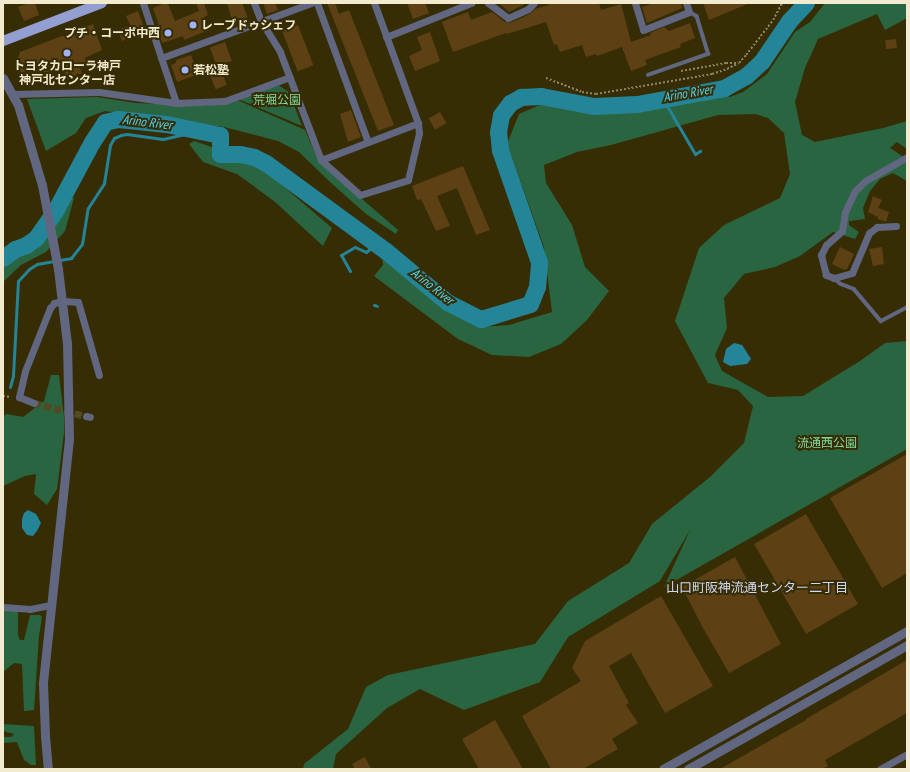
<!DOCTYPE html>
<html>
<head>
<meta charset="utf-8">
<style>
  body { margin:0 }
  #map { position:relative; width:910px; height:772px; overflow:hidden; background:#372d04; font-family:"PT Sans Narrow","Noto Sans JP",sans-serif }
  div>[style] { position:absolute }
  .green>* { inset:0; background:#296541 }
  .water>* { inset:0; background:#248599 }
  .stream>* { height:3px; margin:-1.5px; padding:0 1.5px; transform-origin:1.5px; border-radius:1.5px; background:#248599 }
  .river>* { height:17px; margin:-8.5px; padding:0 8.5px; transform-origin:8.5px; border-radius:8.5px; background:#248599 }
  .building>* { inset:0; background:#5d4013; transform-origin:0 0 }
  .minor-tunnel>* { height:7px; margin-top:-3.5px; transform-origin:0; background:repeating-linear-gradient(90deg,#534a23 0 7px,transparent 0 10.5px) }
  .path>* { height:1.5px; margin-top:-0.75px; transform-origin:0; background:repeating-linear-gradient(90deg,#8e8663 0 2px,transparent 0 4px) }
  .service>* { height:3.5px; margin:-1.75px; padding:0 1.75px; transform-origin:1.75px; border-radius:1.75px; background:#616780 }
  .minor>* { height:7px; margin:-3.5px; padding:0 3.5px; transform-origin:3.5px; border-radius:3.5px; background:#616780 }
  .tertiary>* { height:9px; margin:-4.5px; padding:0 4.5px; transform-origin:4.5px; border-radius:4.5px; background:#616780 }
  .primary>* { height:10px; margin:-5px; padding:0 5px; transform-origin:5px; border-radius:5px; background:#939fd3 }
  .dots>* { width:11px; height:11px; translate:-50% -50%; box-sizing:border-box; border:2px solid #372d04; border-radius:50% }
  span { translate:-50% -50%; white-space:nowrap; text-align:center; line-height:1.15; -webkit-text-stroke:4px #372d04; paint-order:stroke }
  .poi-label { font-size:12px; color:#f2ebd0; font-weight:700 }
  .left { translate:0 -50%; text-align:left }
  .right { translate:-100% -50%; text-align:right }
  .park-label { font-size:12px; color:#7fdaa0 }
  .water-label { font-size:13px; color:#52d7f3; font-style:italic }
  .neighbourhood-label { font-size:13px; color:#d0d7f3 }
  .frame { position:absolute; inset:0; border:4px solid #f2ebd0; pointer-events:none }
</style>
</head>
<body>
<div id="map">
  <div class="green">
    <i style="clip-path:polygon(825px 3px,907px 3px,907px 18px,885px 30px,877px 14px,818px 39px,805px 68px,795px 102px,802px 135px,815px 142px,883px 128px,907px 121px,907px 149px,897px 142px,890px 148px,907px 159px,907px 181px,893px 173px,880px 179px,870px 191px,863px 208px,865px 219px,849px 221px,849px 225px,859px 232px,855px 239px,833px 232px,800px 256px,775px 267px,744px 274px,724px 298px,727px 328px,715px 355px,722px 371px,768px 397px,803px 396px,860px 361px,885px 343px,907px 341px,907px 449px,664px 587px,690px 530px,660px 581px,568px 637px,540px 682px,464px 710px,420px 689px,387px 708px,336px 754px,333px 769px,303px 769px,304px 764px,348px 729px,366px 687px,388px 675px,535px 644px,568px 601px,629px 563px,652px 524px,710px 477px,744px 443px,753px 406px,738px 390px,708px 383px,675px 321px,699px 248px,724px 225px,780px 198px,790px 174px,784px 133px,768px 118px,755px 114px,718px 115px,611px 145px,577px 152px,544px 165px,546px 183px,572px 225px,585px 267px,609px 291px,587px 320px,561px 344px,529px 357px,492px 355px,458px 339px,374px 276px,383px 265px,382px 255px,451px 308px,480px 327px,509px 325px,552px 312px,544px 247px,507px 144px,519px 114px,542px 104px,577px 108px,640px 110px,723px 93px,730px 97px,743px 92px,767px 74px,795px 32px,810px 22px)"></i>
    <i style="clip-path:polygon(278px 85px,289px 92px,302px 126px,238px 99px)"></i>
    <i style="clip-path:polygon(97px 97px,136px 103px,206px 106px,235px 99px,305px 130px,319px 162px,398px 230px,396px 234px,366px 214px,329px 181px,299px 152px,278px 141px,224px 127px,105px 111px,86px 118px,76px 133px,46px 151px,27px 99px)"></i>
    <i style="clip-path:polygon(194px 141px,255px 162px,332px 228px,323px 246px,274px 201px,237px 174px,203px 162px,189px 144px)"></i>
    <i style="clip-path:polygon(67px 196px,74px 198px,65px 231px,46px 252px,21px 265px,3px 282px,3px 263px,16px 253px,34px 250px)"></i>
    <i style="clip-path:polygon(51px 375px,59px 375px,64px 417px,64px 433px,57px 489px,47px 505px,34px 494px,36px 474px,25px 476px,3px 486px,3px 416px,7px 414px,23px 417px,44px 401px)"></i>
    <i style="clip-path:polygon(3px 610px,18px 611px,18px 635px,20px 640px,24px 640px,30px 615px,40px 615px,42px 617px,39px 636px,34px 710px,24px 711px,22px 664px,14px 663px,3px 672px)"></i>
    <i style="clip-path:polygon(3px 724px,34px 726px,36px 765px,31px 765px,24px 760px,17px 742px,3px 743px,3px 737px,11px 737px,14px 734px,3px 731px)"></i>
  </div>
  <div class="water">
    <i style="clip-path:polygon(734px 343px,742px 345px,746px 351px,751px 359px,747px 364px,730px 366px,723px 362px,726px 349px)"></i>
    <i style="clip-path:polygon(28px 510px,36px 514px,41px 523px,37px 531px,33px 536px,27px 535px,22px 528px,22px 519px,24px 513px)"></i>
  </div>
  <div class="stream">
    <i style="left:663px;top:99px;width:64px;rotate:59.8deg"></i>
    <i style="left:695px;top:154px;width:6px;rotate:-31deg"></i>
    <i style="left:350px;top:271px;width:18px;rotate:-119deg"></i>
    <i style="left:341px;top:255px;width:16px;rotate:-30deg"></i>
    <i style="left:355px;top:247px;width:12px;rotate:24deg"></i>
    <i style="left:366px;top:252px;width:13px;rotate:-39deg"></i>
    <i style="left:374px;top:305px;width:3px;rotate:18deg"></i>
    <i style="left:10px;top:387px;width:11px;rotate:-75deg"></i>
    <i style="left:13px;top:376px;width:95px;rotate:-87deg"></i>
    <i style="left:18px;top:281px;width:16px;rotate:-47deg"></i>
    <i style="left:29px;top:269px;width:9px;rotate:-32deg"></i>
    <i style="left:37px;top:264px;width:35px;rotate:-10deg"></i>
    <i style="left:71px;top:258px;width:18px;rotate:-52deg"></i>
    <i style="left:82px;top:244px;width:36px;rotate:-81deg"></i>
    <i style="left:88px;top:208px;width:30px;rotate:-57deg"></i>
    <i style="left:104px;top:183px;width:38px;rotate:-81deg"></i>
    <i style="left:110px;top:145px;width:8px;rotate:-60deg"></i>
    <i style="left:114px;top:138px;width:8px;rotate:-23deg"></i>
    <i style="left:121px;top:135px;width:6px;rotate:-9deg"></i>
    <i style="left:127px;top:134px;width:36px;rotate:8deg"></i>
    <i style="left:163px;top:139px;width:37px;rotate:-13deg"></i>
  </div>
  <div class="river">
    <i style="left:3px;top:258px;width:15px;rotate:-37deg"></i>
    <i style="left:15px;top:249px;width:12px;rotate:-20deg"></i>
    <i style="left:26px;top:245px;width:12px;rotate:-35deg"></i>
    <i style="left:36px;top:238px;width:35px;rotate:-55deg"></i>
    <i style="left:56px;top:209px;width:76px;rotate:-61.8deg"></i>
    <i style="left:92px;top:142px;width:24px;rotate:-57deg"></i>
    <i style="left:105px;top:122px;width:13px;rotate:-13deg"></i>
    <i style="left:118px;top:119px;width:48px;rotate:5.9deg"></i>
    <i style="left:166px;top:124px;width:55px;rotate:11.5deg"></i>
    <i style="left:220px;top:135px;width:19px;rotate:90deg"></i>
    <i style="left:220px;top:154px;width:20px"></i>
    <i style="left:240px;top:154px;width:14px;rotate:12deg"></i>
    <i style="left:254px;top:157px;width:13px;rotate:27deg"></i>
    <i style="left:266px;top:163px;width:149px;rotate:36.3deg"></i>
    <i style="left:386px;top:251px;width:80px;rotate:39.9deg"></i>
    <i style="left:447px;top:302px;width:38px;rotate:27deg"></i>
    <i style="left:481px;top:319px;width:51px;rotate:-17deg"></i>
    <i style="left:530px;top:304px;width:18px;rotate:-68deg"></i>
    <i style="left:537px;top:287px;width:25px;rotate:-85deg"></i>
    <i style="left:539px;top:262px;width:119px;rotate:-109.2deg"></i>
    <i style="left:500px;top:150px;width:18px;rotate:-96deg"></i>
    <i style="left:498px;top:132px;width:17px;rotate:-80deg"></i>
    <i style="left:501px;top:115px;width:15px;rotate:-53deg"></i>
    <i style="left:510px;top:103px;width:13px;rotate:-29deg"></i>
    <i style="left:521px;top:97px;width:20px;rotate:-3deg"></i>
    <i style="left:541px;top:96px;width:54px;rotate:10.7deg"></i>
    <i style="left:594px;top:106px;width:43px;rotate:-2.7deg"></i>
    <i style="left:637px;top:104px;width:88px;rotate:-10.4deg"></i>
    <i style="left:724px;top:88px;width:25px;rotate:-29deg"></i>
    <i style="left:746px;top:76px;width:22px;rotate:-43deg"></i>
    <i style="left:762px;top:61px;width:48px;rotate:-56deg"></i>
    <i style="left:789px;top:21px;width:25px;rotate:-47deg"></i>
  </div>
  <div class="building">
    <i style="clip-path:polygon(29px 3px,35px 3px,39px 15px,24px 21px,18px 7px)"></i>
    <i style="clip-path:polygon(165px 3px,168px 4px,175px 21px,199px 11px,196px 3px,204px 3px,208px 15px,204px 17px,209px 30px,184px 40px,183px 36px,162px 43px,158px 29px,160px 28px,153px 8px)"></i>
    <i style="clip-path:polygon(227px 3px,242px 3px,248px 18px,233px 24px)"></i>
    <i style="clip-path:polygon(263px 3px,275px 3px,278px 10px,267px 14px)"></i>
    <i style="clip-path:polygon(327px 3px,335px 3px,339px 14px,349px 10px,394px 125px,378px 131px)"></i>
    <i style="clip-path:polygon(407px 3px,425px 3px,429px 13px,413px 19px)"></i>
    <i style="clip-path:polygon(499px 3px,527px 3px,509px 12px)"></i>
    <i style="clip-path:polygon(548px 3px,599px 3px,601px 10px,621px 4px,631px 42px,651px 35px,650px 33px,664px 27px,669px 31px,690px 23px,695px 38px,680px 44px,681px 47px,645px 60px,647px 65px,631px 71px,622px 47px,597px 56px,596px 54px,586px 57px,582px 45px,560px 52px,557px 44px,554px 45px,546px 22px,507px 34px,506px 33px,453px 52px,442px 22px,468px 12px,471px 20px,492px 12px,505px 22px,510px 23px,530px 14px,535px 9px,549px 5px)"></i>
    <i style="clip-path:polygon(654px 3px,681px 3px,682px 8px,647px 23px,642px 7px)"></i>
    <i style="clip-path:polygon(703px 3px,750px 3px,709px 20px)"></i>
    <i style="clip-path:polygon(138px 11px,145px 30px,122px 41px,118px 30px,130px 25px,126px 16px)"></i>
    <i style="clip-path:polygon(93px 24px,102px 50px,85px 58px,87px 64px,80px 68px,82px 73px,67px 79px,63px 68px,24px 83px,16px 62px,20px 52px)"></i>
    <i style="left:298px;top:25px;width:43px;height:17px;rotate:69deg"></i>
    <i style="clip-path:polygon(430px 32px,440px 61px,415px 71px,409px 56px,422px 50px,417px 37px)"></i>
    <i style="left:896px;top:39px;width:9px;height:11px;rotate:84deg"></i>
    <i style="left:225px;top:42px;width:20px;height:16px;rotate:70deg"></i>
    <i style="clip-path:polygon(191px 55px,198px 74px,177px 82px,171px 65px,176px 63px,176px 60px)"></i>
    <i style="left:220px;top:68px;width:18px;height:12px;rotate:68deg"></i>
    <i style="clip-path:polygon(351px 110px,361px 137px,348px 142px,340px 114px)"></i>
    <i style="left:440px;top:112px;width:13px;height:13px;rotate:61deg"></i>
    <i style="clip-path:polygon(463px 166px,490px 230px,476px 235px,457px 188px,437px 196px,450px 226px,436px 231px,421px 199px,417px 200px,412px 186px)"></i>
    <i style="clip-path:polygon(873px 196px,882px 200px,878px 208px,889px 212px,886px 222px,878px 219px,878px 217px,868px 212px)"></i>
    <i style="clip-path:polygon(840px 247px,854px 254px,847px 269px,844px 270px,832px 264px)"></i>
    <i style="clip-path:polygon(882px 247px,884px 264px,873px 266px,869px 249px)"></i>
    <i style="clip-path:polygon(907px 454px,907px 573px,882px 588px,830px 498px)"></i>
    <i style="left:806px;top:514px;width:104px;height:60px;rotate:60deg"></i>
    <i style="clip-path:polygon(735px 557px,781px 644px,729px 673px,703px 628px,682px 587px)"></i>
    <i style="clip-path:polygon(661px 596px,713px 686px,665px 713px,631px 653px,609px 666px,629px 703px,626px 705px,638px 723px,612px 739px,618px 749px,583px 769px,551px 769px,522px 716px,581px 681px,572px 668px,585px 641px)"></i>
    <i style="clip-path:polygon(907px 660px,907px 713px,825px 760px,828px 766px,822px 769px,720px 769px,806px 720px,806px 719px)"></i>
    <i style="clip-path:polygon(495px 720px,523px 769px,479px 769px,462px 739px)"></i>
    <i style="clip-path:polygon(365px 757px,371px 769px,355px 769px,352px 764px)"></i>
  </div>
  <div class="minor-tunnel">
    <i style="left:34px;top:403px;width:54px;rotate:14deg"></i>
  </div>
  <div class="path">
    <i style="left:681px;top:71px;width:46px;rotate:-10.1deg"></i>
    <i style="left:726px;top:63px;width:12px"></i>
    <i style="left:546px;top:78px;width:39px;rotate:21deg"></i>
    <i style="left:582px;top:92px;width:14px;rotate:8deg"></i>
    <i style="left:596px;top:94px;width:118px;rotate:-9.8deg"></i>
    <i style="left:712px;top:74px;width:16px;rotate:-18deg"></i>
    <i style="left:727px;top:69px;width:13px;rotate:-27deg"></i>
    <i style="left:739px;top:63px;width:11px;rotate:-49deg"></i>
    <i style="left:746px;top:55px;width:44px;rotate:-52.4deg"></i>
    <i style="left:773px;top:20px;width:19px;rotate:-62deg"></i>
    <i style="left:3px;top:396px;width:8px;rotate:7deg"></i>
  </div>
  <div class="service">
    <i style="left:648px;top:75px;width:64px;rotate:-19.3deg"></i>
    <i style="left:708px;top:54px;width:39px;rotate:-107deg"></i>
    <i style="left:697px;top:17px;width:9px;rotate:-148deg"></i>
    <i style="left:834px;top:278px;width:9px;rotate:41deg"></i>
    <i style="left:841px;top:284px;width:14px;rotate:21deg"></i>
    <i style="left:854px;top:289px;width:42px;rotate:49.8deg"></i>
    <i style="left:881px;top:321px;width:30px;rotate:-28deg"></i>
  </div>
  <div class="minor">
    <i style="left:143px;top:3px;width:105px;rotate:71.7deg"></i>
    <i style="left:254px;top:3px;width:19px;rotate:69deg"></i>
    <i style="left:261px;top:21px;width:36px;rotate:58deg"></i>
    <i style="left:280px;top:52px;width:116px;rotate:69.2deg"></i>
    <i style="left:321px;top:160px;width:52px;rotate:41.9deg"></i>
    <i style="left:360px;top:195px;width:50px;rotate:-17.4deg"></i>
    <i style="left:408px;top:180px;width:48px;rotate:-76.8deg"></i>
    <i style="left:419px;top:133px;width:10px;rotate:-96deg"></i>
    <i style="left:418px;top:123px;width:128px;rotate:-110.1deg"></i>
    <i style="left:317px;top:3px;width:148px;rotate:69.9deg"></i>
    <i style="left:488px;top:3px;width:25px;rotate:37deg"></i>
    <i style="left:508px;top:18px;width:22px;rotate:-24deg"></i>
    <i style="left:528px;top:9px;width:8px;rotate:-45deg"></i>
    <i style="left:635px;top:3px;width:28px;rotate:73deg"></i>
    <i style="left:643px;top:30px;width:49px;rotate:-21.4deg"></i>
    <i style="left:689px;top:12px;width:9px;rotate:-108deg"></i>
    <i style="left:386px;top:37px;width:92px;rotate:-21.8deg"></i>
    <i style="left:161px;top:58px;width:160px;rotate:-20.1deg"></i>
    <i style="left:13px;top:94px;width:86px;rotate:-1.3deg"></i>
    <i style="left:99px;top:92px;width:78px;rotate:8.1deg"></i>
    <i style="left:176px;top:103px;width:49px;rotate:-2.3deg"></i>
    <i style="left:225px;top:101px;width:69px;rotate:-20.3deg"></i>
    <i style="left:321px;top:160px;width:104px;rotate:-20.9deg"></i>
    <i style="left:896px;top:226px;width:19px;rotate:177deg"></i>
    <i style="left:877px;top:227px;width:10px;rotate:143deg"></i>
    <i style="left:869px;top:233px;width:43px;rotate:113deg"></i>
    <i style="left:852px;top:273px;width:19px;rotate:164deg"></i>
    <i style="left:834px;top:278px;width:9px;rotate:-159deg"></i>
    <i style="left:826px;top:275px;width:21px;rotate:-104deg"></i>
    <i style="left:821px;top:255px;width:11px;rotate:-63deg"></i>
    <i style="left:826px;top:245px;width:21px;rotate:-41deg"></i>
    <i style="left:842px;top:231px;width:19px;rotate:-81deg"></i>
    <i style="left:845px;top:212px;width:23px;rotate:-65deg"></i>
    <i style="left:855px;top:191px;width:14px;rotate:-45deg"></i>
    <i style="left:865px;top:181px;width:48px;rotate:-29.7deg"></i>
    <i style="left:34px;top:403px;width:16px;rotate:-158deg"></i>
    <i style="left:19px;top:397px;width:27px;rotate:-77deg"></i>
    <i style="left:25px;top:371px;width:68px;rotate:-68.4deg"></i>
    <i style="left:50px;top:308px;width:6px;rotate:-51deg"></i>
    <i style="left:54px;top:303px;width:9px;rotate:-13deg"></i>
    <i style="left:63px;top:301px;width:15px;rotate:4deg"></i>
    <i style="left:78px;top:302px;width:76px;rotate:74deg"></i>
    <i style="left:86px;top:416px;width:4px;rotate:14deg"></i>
    <i style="left:3px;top:607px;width:27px;rotate:4deg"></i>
    <i style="left:30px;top:609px;width:20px;rotate:-11deg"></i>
    <i style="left:880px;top:769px;width:31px;rotate:-29deg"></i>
  </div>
  <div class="tertiary">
    <i style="left:3px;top:78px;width:31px;rotate:61deg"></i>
    <i style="left:18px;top:105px;width:84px;rotate:73.3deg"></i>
    <i style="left:42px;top:185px;width:86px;rotate:79.2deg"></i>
    <i style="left:58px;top:269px;width:75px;rotate:83.1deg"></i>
    <i style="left:67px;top:343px;width:96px;rotate:88.8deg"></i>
    <i style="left:69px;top:439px;width:245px;rotate:96.1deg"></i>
    <i style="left:43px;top:683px;width:53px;rotate:87.8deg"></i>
    <i style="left:45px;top:736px;width:33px;rotate:85deg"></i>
    <i style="left:663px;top:769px;width:280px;rotate:-29.5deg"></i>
    <i style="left:688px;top:769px;width:252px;rotate:-29.5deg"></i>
  </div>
  <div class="primary">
    <i style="left:3px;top:41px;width:106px;rotate:-21deg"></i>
  </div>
  <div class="dots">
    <i style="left:193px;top:25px;background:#a3b2fd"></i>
    <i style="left:168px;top:33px;background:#a3b2fd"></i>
    <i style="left:67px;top:53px;background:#a3b2fd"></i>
    <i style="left:185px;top:70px;background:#a3b2fd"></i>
  </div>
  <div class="poi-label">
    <span class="left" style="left:201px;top:25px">レーブドゥシェフ</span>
    <span class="right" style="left:160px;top:33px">プチ・コーポ中西</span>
    <span style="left:67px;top:73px">トヨタカローラ神戸<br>神戸北センター店</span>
    <span class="left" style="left:193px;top:70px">若松塾</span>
  </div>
  <div class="park-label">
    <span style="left:277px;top:100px">荒堀公園</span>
    <span style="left:827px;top:443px">流通西公園</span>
  </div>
  <div class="water-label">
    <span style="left:688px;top:94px;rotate:-10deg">Arino River</span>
    <span style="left:147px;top:123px;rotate:7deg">Arino River</span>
    <span style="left:432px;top:287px;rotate:38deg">Arino River</span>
  </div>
  <div class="neighbourhood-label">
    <span style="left:757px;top:588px">山口町阪神流通センター二丁目</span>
  </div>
  <div class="frame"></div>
</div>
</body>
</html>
